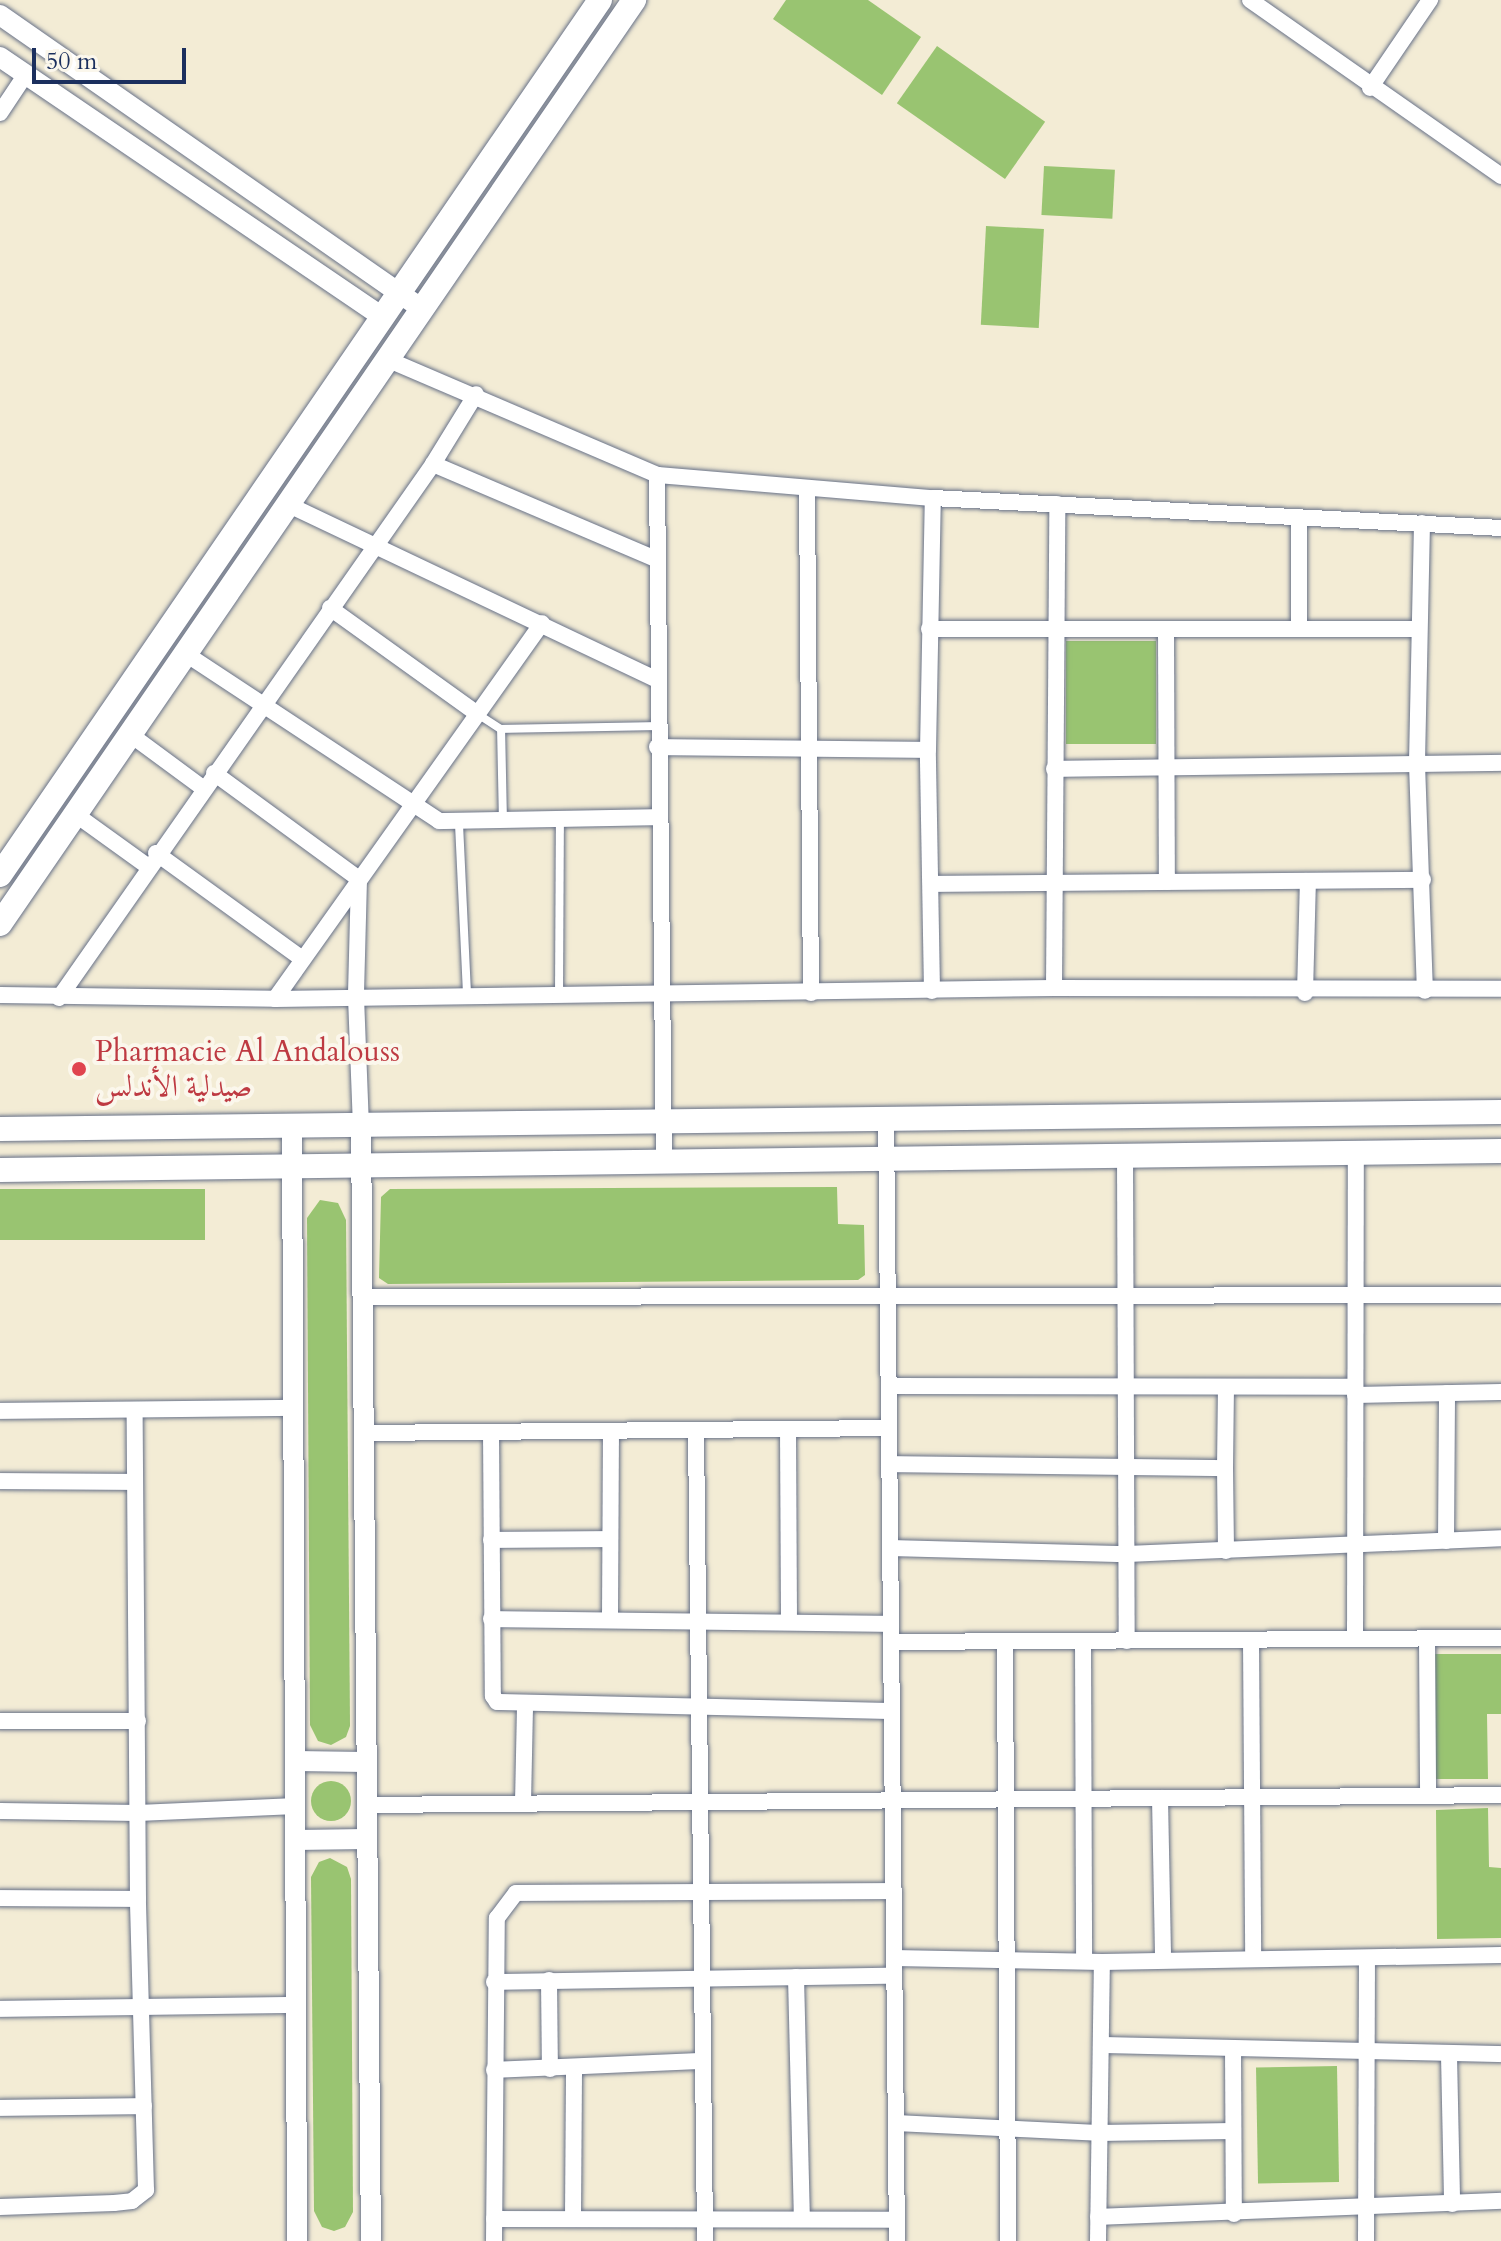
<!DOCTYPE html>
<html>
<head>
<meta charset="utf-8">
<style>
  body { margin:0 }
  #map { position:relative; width:1501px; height:2241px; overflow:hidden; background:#f3ecd5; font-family:Cardo,Amiri,serif }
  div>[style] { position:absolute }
  .green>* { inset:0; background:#99c471; transform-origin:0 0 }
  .round { border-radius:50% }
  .roads { filter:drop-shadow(0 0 2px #677188) drop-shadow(0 0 2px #677188) }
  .service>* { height:8px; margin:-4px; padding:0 4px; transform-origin:4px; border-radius:4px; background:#fff }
  .minor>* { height:16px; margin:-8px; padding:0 8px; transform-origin:8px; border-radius:8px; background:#fff }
  .tertiary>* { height:20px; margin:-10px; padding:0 10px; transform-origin:10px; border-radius:10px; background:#fff }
  .secondary>* { height:24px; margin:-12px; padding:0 12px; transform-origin:12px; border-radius:12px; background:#fff }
  .dots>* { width:22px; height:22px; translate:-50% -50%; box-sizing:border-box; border:4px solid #fbf7ec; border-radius:50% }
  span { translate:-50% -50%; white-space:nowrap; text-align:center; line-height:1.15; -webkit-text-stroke:8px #fbf7ec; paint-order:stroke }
  .health-label { font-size:30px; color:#be3a42 }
  .left { translate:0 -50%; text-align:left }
  .scale { position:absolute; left:32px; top:48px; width:154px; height:36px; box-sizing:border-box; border:4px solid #1b2f5e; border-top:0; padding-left:10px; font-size:24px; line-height:28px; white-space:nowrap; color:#1b2f5e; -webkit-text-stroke:6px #fbf7ec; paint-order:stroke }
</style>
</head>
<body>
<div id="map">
  <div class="green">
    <i style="clip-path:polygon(786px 0,868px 0,921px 37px,882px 95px,773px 19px)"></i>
    <i style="left:937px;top:46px;width:132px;height:70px;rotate:35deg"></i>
    <i style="left:1044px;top:166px;width:71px;height:49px;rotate:3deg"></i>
    <i style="left:986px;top:226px;width:58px;height:99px;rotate:3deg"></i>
    <i style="left:1066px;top:641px;width:90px;height:103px"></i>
    <i style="clip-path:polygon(837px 1187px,838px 1224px,864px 1225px,865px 1275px,858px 1280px,388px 1284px,379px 1278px,381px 1197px,390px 1189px)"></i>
    <i style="left:205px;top:1189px;width:51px;height:205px;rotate:90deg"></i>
    <i style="clip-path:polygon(320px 1200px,338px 1203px,346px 1220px,350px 1726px,346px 1737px,331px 1745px,318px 1741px,310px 1725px,307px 1218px)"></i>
    <i style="clip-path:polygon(1434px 1654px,1501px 1654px,1501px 1714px,1487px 1714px,1488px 1779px,1436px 1779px)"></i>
    <i class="round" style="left:311px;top:1781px;width:40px;height:40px"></i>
    <i style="clip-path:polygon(1488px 1808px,1489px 1867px,1501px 1868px,1501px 1938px,1437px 1939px,1436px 1810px)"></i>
    <i style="clip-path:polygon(330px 1858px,347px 1867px,351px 1879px,353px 2212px,345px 2227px,334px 2231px,322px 2227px,314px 2211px,311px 1877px,319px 1862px)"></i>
    <i style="left:1337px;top:2066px;width:116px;height:81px;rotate:89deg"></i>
  </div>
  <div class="roads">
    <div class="service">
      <i style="left:476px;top:713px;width:30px;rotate:33deg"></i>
      <i style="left:503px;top:822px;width:93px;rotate:-91.2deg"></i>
      <i style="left:501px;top:729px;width:155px;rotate:-1.1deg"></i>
      <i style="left:459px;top:824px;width:170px;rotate:87.3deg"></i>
      <i style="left:559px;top:995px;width:174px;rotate:-89.7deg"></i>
    </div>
    <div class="minor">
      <i style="left:1250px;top:0;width:307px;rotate:35deg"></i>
      <i style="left:1370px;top:88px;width:107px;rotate:-55.7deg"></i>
      <i style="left:0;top:113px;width:47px;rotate:-56.3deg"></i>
      <i style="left:389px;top:360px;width:292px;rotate:23.2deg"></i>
      <i style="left:657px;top:475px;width:689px;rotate:89.42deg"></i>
      <i style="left:433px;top:464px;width:242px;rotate:23.1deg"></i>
      <i style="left:657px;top:475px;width:277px;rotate:4.8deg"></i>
      <i style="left:933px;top:498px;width:569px;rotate:3.02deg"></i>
      <i style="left:807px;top:489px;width:504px;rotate:89.55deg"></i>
      <i style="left:289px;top:505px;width:405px;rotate:25.4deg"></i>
      <i style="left:1422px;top:523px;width:241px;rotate:91.2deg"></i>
      <i style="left:1417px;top:764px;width:227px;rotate:88deg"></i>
      <i style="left:330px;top:608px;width:180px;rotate:35.7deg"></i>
      <i style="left:929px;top:629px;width:490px"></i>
      <i style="left:1166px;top:629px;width:253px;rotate:89.8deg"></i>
      <i style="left:1299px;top:629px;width:112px;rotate:-90deg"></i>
      <i style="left:186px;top:654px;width:303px;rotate:33.4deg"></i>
      <i style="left:439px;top:821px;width:219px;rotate:-1deg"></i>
      <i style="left:131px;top:735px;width:89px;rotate:36.4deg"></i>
      <i style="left:657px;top:747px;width:271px;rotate:0.6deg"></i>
      <i style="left:1054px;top:769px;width:447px;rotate:-0.8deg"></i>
      <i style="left:214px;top:773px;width:180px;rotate:36.2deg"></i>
      <i style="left:359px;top:879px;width:118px;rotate:91.5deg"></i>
      <i style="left:356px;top:997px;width:129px;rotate:87.8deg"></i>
      <i style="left:75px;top:814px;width:89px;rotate:35.8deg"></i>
      <i style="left:156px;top:853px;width:179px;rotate:35.9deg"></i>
      <i style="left:931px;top:884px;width:492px;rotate:-0.5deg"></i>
      <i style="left:1054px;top:988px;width:484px;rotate:-89.6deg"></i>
      <i style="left:932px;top:991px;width:241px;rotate:-91deg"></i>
      <i style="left:928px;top:750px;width:252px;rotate:-88.9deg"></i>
      <i style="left:1305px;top:993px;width:112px;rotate:-88.5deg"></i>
      <i style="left:0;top:995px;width:275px;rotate:0.8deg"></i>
      <i style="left:275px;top:999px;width:779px;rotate:-0.81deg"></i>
      <i style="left:1054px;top:988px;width:447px;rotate:0.1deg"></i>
      <i style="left:59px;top:998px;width:652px;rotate:-54.99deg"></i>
      <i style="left:433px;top:464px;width:82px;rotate:-58.4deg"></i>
      <i style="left:275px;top:999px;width:461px;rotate:-54.6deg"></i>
      <i style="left:886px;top:1119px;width:1122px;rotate:89.44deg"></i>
      <i style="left:1125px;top:1156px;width:485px;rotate:89.8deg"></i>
      <i style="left:362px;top:1297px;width:1139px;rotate:-0.1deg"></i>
      <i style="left:889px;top:1386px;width:465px;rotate:0.1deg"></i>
      <i style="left:1355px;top:1395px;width:146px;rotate:-1.2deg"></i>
      <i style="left:0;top:1411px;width:293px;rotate:-0.6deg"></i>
      <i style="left:788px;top:1429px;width:191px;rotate:89.7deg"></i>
      <i style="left:696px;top:1430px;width:811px;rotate:89.36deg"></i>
      <i style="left:491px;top:1432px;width:264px;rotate:89.6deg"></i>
      <i style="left:493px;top:1696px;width:7px;rotate:56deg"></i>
      <i style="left:497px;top:1702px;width:395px;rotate:1.3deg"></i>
      <i style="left:363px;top:1433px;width:526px;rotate:-0.54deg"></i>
      <i style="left:889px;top:1464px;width:336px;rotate:0.7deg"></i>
      <i style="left:1225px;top:1468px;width:83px;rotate:89.3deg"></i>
      <i style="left:1225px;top:1468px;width:80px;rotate:-89.3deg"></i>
      <i style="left:0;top:1481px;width:135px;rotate:0.4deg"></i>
      <i style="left:491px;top:1540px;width:119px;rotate:-0.5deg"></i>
      <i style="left:1446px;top:1541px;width:148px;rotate:-89.6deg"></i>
      <i style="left:890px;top:1548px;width:237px;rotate:1.5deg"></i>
      <i style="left:1127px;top:1554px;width:374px;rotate:-2.4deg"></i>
      <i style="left:491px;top:1619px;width:400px;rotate:0.7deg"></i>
      <i style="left:610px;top:1619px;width:188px;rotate:-89.7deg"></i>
      <i style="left:1355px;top:1639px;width:486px;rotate:-89.9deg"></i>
      <i style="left:1427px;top:1639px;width:157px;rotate:89.6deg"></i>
      <i style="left:1251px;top:1640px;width:319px;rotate:89.6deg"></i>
      <i style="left:1005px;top:1641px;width:600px;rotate:89.71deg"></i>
      <i style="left:1083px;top:1641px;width:320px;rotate:89.8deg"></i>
      <i style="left:891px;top:1642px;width:610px;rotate:-0.38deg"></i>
      <i style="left:0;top:1721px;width:138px"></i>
      <i style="left:1160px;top:1798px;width:162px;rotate:88.9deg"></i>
      <i style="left:523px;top:1803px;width:97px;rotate:-88.8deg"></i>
      <i style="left:366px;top:1805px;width:1135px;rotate:-0.5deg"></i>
      <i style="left:0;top:1811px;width:138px;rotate:0.8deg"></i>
      <i style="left:138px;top:1813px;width:158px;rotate:-2.5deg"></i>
      <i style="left:0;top:1898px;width:138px;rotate:0.4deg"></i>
      <i style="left:894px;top:1958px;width:208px;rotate:1.1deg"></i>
      <i style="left:1102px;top:1962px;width:399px;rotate:-1deg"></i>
      <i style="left:796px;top:1977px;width:241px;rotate:88.6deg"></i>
      <i style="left:549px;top:1980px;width:89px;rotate:89.4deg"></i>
      <i style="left:494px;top:1982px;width:400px;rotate:-0.9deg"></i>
      <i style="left:0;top:2009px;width:297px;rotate:-0.8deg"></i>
      <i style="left:1101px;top:2045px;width:400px;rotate:1.3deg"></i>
      <i style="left:1233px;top:2049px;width:165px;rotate:89.7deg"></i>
      <i style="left:1449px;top:2055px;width:149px;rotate:88.8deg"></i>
      <i style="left:494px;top:2070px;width:209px;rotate:-2.5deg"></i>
      <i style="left:0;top:2108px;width:144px;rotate:-0.8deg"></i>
      <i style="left:896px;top:2123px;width:202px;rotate:2.8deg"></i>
      <i style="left:1098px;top:2133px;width:135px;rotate:-0.8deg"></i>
      <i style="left:0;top:2207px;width:114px;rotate:-2deg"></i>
      <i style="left:114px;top:2203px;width:18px;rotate:-6deg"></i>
      <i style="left:132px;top:2201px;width:18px;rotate:-38deg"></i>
      <i style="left:146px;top:2190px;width:291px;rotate:-91.6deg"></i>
      <i style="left:138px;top:1899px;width:489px;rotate:-90.4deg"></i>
      <i style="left:573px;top:2216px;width:147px;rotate:-89.6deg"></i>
      <i style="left:1098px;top:2217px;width:403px;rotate:-2.3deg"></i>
      <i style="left:494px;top:2219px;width:403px;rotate:0.1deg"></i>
      <i style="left:494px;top:2241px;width:323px;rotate:-89.5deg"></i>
      <i style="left:497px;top:1918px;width:31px;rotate:-53deg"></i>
      <i style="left:516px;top:1893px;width:378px;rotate:-0.3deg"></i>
      <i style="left:1098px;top:2241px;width:279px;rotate:-89.2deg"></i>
      <i style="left:1366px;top:2241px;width:283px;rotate:-89.8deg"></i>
    </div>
    <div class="tertiary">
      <i style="left:0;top:15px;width:514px;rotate:34.86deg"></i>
      <i style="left:0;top:57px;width:462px;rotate:34.2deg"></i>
      <i style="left:361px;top:1126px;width:1115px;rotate:89.49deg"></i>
      <i style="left:292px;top:1127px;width:1114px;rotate:89.74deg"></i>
      <i style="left:296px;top:1761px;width:69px;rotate:0.8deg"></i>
      <i style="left:296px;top:1840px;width:70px;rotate:-0.8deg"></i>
    </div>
    <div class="secondary">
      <i style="left:0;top:875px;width:1061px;rotate:-55.56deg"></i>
      <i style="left:0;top:924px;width:1121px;rotate:-55.54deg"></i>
      <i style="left:0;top:1129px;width:1501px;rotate:-0.65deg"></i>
      <i style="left:0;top:1170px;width:1501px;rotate:-0.73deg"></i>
    </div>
  </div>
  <div class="dots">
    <i style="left:79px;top:1069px;background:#e0444e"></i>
  </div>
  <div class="health-label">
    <span class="left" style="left:95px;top:1069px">Pharmacie Al Andalouss<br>صيدلية الأندلس</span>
  </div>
  <div class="scale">50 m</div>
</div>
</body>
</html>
